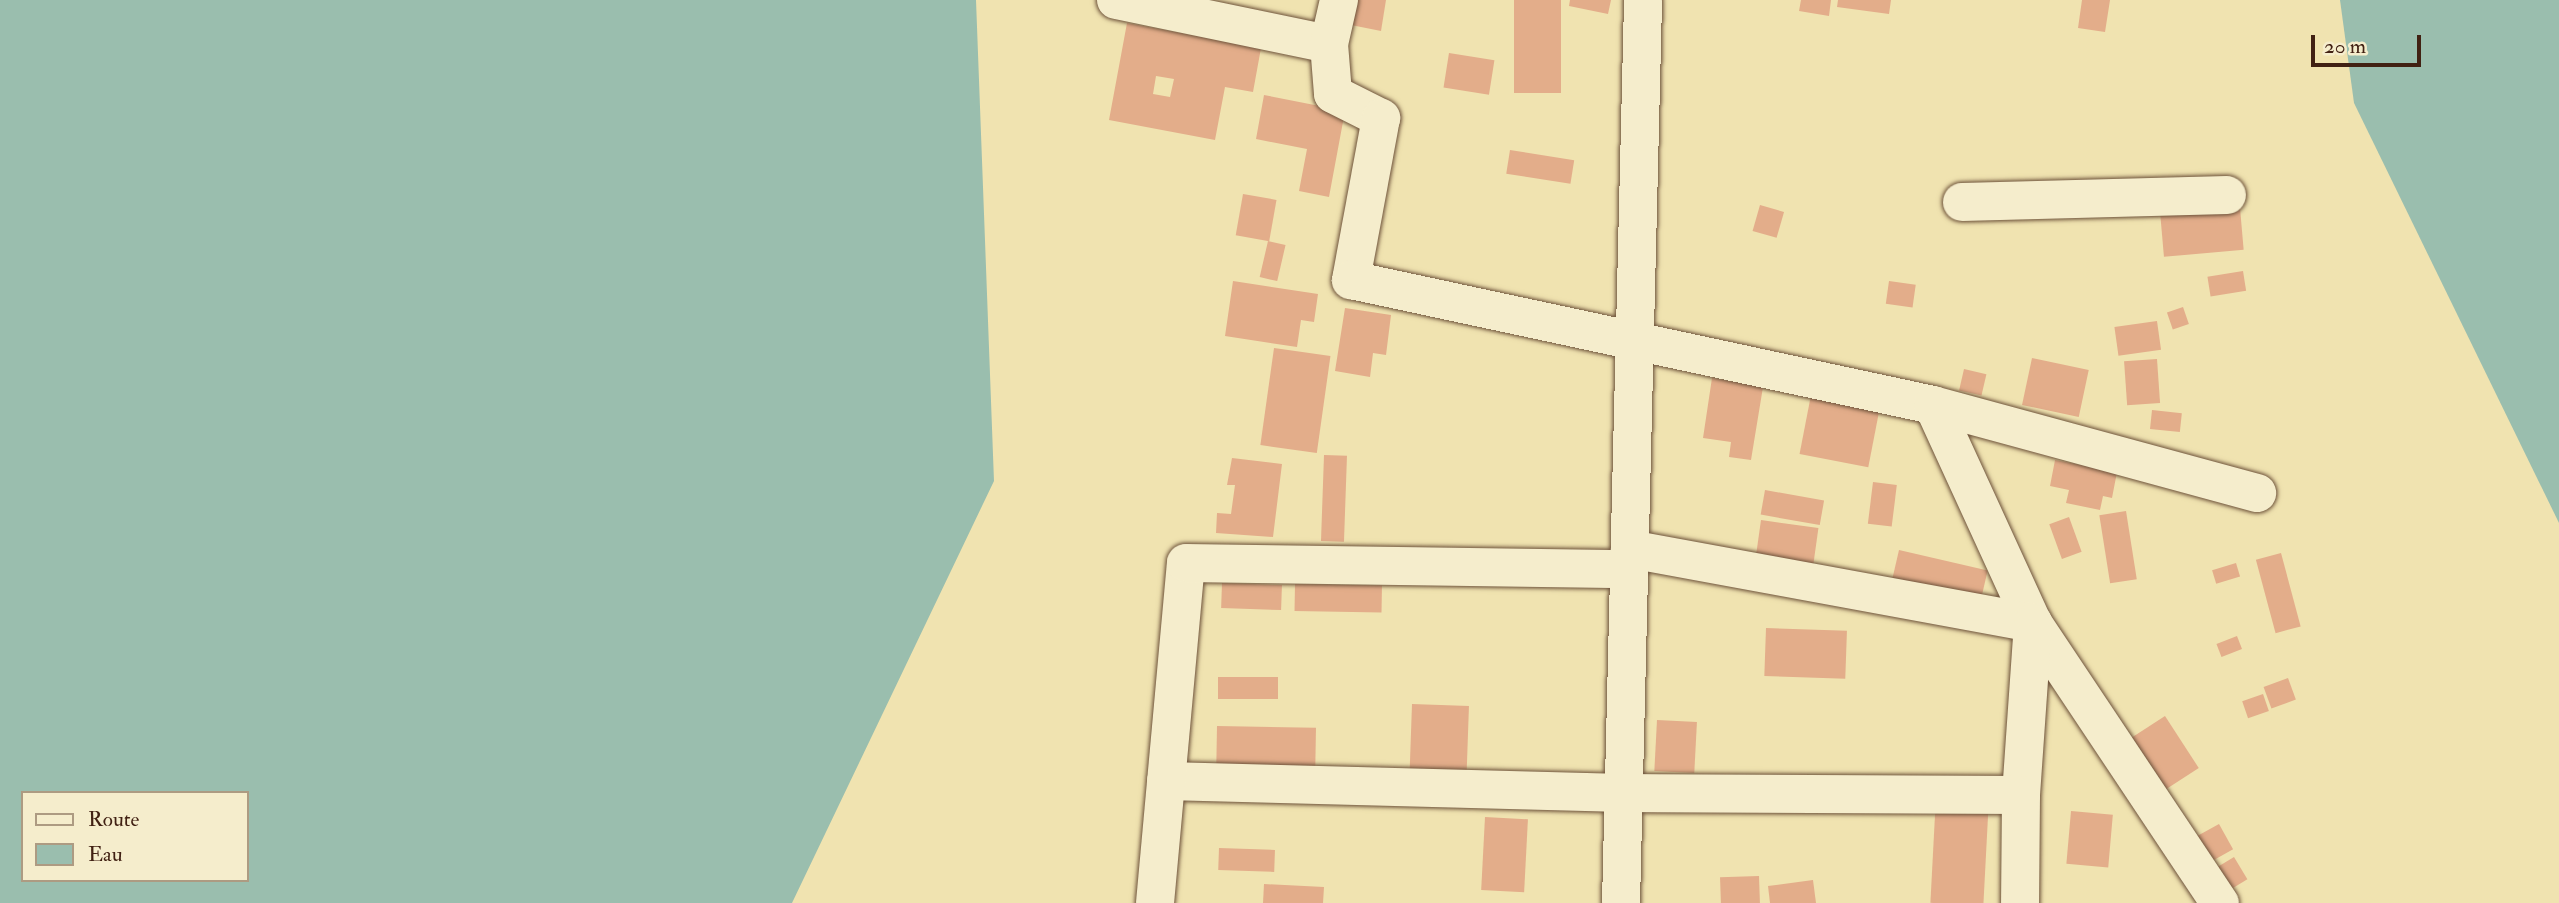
<!DOCTYPE html>
<html>
<head>
<meta charset="utf-8">
<style>
  body { margin:0 }
  #map { position:relative; width:2559px; height:903px; overflow:hidden; background:#f0e3b0; font-family:"IM FELL Double Pica",serif }
  div>[style] { position:absolute }
  .water>* { inset:0; background:#9abeae }
  .building>* { inset:0; background:#e3ad8a; transform-origin:0 0 }
  .roads { filter:drop-shadow(0 0 2px #6d523a) drop-shadow(0 0 2px #6d523a) }
  .minor>* { height:38px; margin:-19px; padding:0 19px; transform-origin:19px; border-radius:19px; background:#f5edcc }
  span { translate:-50% -50%; white-space:nowrap; text-align:center; line-height:1.15; -webkit-text-stroke:6px #f5edcc; paint-order:stroke }
  .legend { position:absolute; left:21px; top:791px; width:228px; height:91px; box-sizing:border-box; background:#f5edcc; border:2px solid #ad9b82; margin:0; padding:9px 12px; list-style:none; font-size:21px; color:#412113 }
  .legend li { display:flex; align-items:center; gap:14px; height:35px }
  .legend b { width:35px; border:2px solid #ad9b82 }
  .scale { position:absolute; left:2311px; top:35px; width:110px; height:32px; box-sizing:border-box; border:4px solid #412113; border-top:0; padding-left:9px; font-size:21px; line-height:24px; white-space:nowrap; color:#412113; -webkit-text-stroke:5px #f5edcc; paint-order:stroke }
</style>
</head>
<body>
<div id="map">
  <div class="water">
    <i style="clip-path:polygon(evenodd,0 0,976px 0,994px 481px,792px 903px,0 903px,0 0,23px 793px,247px 793px,247px 880px,23px 880px,23px 793px)"></i>
    <i style="clip-path:polygon(2340px 0,2559px 0,2559px 523px,2354px 103px)"></i>
  </div>
  <div class="building">
    <i style="clip-path:polygon(1356px 0,1386px 0,1381px 31px,1351px 25px)"></i>
    <i style="left:1514px;top:0;width:47px;height:93px"></i>
    <i style="clip-path:polygon(1570px 0,1611px 0,1608px 14px,1569px 6px)"></i>
    <i style="clip-path:polygon(1801px 0,1831px 0,1829px 16px,1799px 11px)"></i>
    <i style="clip-path:polygon(1838px 0,1891px 0,1889px 14px,1837px 7px)"></i>
    <i style="clip-path:polygon(2082px 0,2110px 0,2105px 32px,2078px 28px)"></i>
    <i style="clip-path:polygon(evenodd,1127px 23px,1261px 48px,1253px 92px,1225px 87px,1215px 140px,1109px 120px,1127px 23px,1156px 76px,1174px 79px,1170px 97px,1153px 94px,1156px 76px)"></i>
    <i style="left:1449px;top:53px;width:46px;height:35px;rotate:9deg"></i>
    <i style="clip-path:polygon(1264px 95px,1345px 111px,1329px 197px,1299px 191px,1307px 149px,1256px 139px)"></i>
    <i style="left:1510px;top:150px;width:65px;height:24px;rotate:9deg"></i>
    <i style="left:1243px;top:194px;width:34px;height:42px;rotate:10deg"></i>
    <i style="left:1760px;top:205px;width:25px;height:27px;rotate:16deg"></i>
    <i style="left:2240px;top:208px;width:42px;height:80px;rotate:85deg"></i>
    <i style="left:1268px;top:241px;width:18px;height:37px;rotate:13deg"></i>
    <i style="left:2243px;top:271px;width:20px;height:36px;rotate:81deg"></i>
    <i style="clip-path:polygon(1233px 281px,1318px 294px,1314px 322px,1301px 320px,1297px 347px,1225px 336px)"></i>
    <i style="left:1889px;top:281px;width:27px;height:23px;rotate:8deg"></i>
    <i style="left:2183px;top:307px;width:18px;height:17px;rotate:71deg"></i>
    <i style="clip-path:polygon(1345px 308px,1391px 315px,1386px 355px,1373px 353px,1370px 377px,1335px 371px)"></i>
    <i style="left:2157px;top:321px;width:29px;height:43px;rotate:82deg"></i>
    <i style="left:1274px;top:348px;width:57px;height:98px;rotate:8deg"></i>
    <i style="left:2032px;top:358px;width:58px;height:48px;rotate:12deg"></i>
    <i style="left:2157px;top:359px;width:44px;height:33px;rotate:86deg"></i>
    <i style="left:1964px;top:369px;width:23px;height:22px;rotate:13deg"></i>
    <i style="clip-path:polygon(1712px 378px,1763px 387px,1751px 460px,1729px 457px,1731px 442px,1703px 438px)"></i>
    <i style="left:1811px;top:395px;width:70px;height:60px;rotate:11deg"></i>
    <i style="left:2152px;top:410px;width:30px;height:19px;rotate:6deg"></i>
    <i style="left:1324px;top:455px;width:23px;height:86px;rotate:2deg"></i>
    <i style="clip-path:polygon(1232px 458px,1282px 464px,1273px 537px,1216px 533px,1217px 513px,1231px 514px,1235px 485px,1227px 485px)"></i>
    <i style="clip-path:polygon(2055px 460px,2117px 472px,2112px 498px,2103px 496px,2100px 510px,2066px 503px,2069px 490px,2050px 486px)"></i>
    <i style="left:1873px;top:482px;width:24px;height:42px;rotate:7deg"></i>
    <i style="left:1765px;top:490px;width:60px;height:25px;rotate:10deg"></i>
    <i style="left:2126px;top:511px;width:69px;height:27px;rotate:81deg"></i>
    <i style="left:2069px;top:517px;width:37px;height:21px;rotate:70deg"></i>
    <i style="left:1761px;top:520px;width:58px;height:43px;rotate:8deg"></i>
    <i style="left:1899px;top:550px;width:91px;height:36px;rotate:13deg"></i>
    <i style="left:2281px;top:553px;width:76px;height:26px;rotate:75deg"></i>
    <i style="left:2236px;top:563px;width:14px;height:25px;rotate:73deg"></i>
    <i style="left:1222px;top:583px;width:60px;height:25px;rotate:2deg"></i>
    <i style="left:1295px;top:584px;width:87px;height:27px;rotate:1deg"></i>
    <i style="left:1766px;top:628px;width:81px;height:48px;rotate:2deg"></i>
    <i style="left:2237px;top:636px;width:14px;height:22px;rotate:69deg"></i>
    <i style="left:1278px;top:677px;width:22px;height:60px;rotate:90deg"></i>
    <i style="left:2288px;top:678px;width:23px;height:26px;rotate:70deg"></i>
    <i style="left:2263px;top:694px;width:18px;height:22px;rotate:71deg"></i>
    <i style="left:1412px;top:704px;width:57px;height:76px;rotate:2deg"></i>
    <i style="left:2165px;top:716px;width:62px;height:40px;rotate:57deg"></i>
    <i style="left:1657px;top:720px;width:40px;height:51px;rotate:3deg"></i>
    <i style="left:1217px;top:726px;width:99px;height:43px;rotate:1deg"></i>
    <i style="left:1936px;top:796px;width:53px;height:107px;rotate:3deg"></i>
    <i style="left:2071px;top:811px;width:42px;height:53px;rotate:5deg"></i>
    <i style="left:1485px;top:817px;width:43px;height:73px;rotate:3deg"></i>
    <i style="left:2219px;top:824px;width:29px;height:29px;rotate:61deg"></i>
    <i style="left:1219px;top:848px;width:56px;height:22px;rotate:2deg"></i>
    <i style="left:2234px;top:857px;width:26px;height:25px;rotate:59deg"></i>
    <i style="left:1759px;top:876px;width:27px;height:39px;rotate:88deg"></i>
    <i style="clip-path:polygon(1813px 880px,1816px 903px,1770px 903px,1768px 886px)"></i>
    <i style="clip-path:polygon(1264px 884px,1324px 887px,1323px 903px,1263px 903px)"></i>
  </div>
  <div class="roads">
    <div class="minor">
      <i style="left:1116px;top:0;width:217px;rotate:11.7deg"></i>
      <i style="left:1329px;top:44px;width:45px;rotate:-77.2deg"></i>
      <i style="left:1329px;top:44px;width:50px;rotate:85.4deg"></i>
      <i style="left:1333px;top:94px;width:54px;rotate:26.6deg"></i>
      <i style="left:1381px;top:118px;width:165px;rotate:100.5deg"></i>
      <i style="left:1351px;top:280px;width:595px;rotate:12.12deg"></i>
      <i style="left:1933px;top:405px;width:336px;rotate:15.2deg"></i>
      <i style="left:1962px;top:202px;width:265px;rotate:-1.5deg"></i>
      <i style="left:1933px;top:405px;width:240px;rotate:65.4deg"></i>
      <i style="left:2033px;top:623px;width:337px;rotate:56.3deg"></i>
      <i style="left:1630px;top:549px;width:410px;rotate:10.4deg"></i>
      <i style="left:2033px;top:623px;width:172px;rotate:94deg"></i>
      <i style="left:2021px;top:795px;width:108px;rotate:90.5deg"></i>
      <i style="left:1166px;top:781px;width:458px;rotate:1.5deg"></i>
      <i style="left:1624px;top:793px;width:397px;rotate:0.3deg"></i>
      <i style="left:1155px;top:903px;width:341px;rotate:-84.8deg"></i>
      <i style="left:1186px;top:563px;width:443px;rotate:0.8deg"></i>
      <i style="left:1621px;top:903px;width:903px;rotate:-88.6deg"></i>
    </div>
  </div>
  <ul class="legend">
  <li><b style="height:9px;background:#f5edcc"></b>Route</li>
  <li><b style="height:19px;background:#9abeae"></b>Eau</li>
  </ul>
  <div class="scale">20 m</div>
</div>
</body>
</html>
